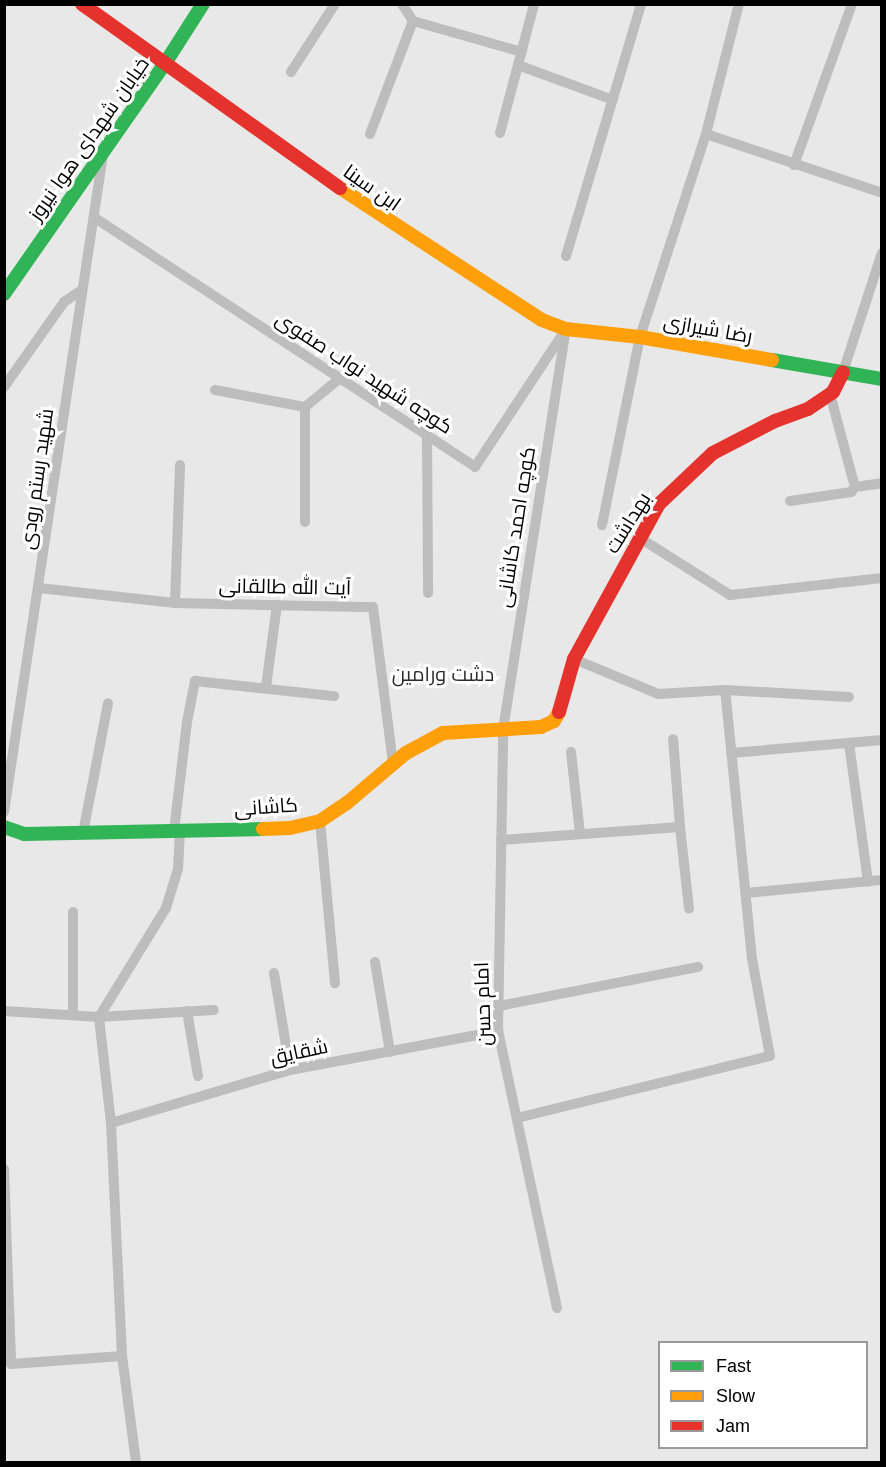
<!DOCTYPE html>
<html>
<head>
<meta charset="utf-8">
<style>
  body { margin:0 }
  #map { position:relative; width:886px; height:1467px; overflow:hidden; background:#fff; font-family:Helvetica,Cairo,sans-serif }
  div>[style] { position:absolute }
  .green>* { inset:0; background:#e8e8e8 }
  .street>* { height:10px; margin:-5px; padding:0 5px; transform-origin:5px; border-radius:5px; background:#bdbdbd }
  .fast>* { height:14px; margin:-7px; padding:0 7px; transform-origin:7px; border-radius:7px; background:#30b455 }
  .slow>* { height:14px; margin:-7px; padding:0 7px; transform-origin:7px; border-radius:7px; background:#ff9f0a }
  .jam>* { height:14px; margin:-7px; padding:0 7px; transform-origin:7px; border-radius:7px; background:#e5322d }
  span { translate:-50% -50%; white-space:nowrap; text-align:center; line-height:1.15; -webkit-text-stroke:6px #fff; paint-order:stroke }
  .street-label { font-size:20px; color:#000 }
  .park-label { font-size:20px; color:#2c2c2c }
  .frame { position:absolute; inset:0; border:6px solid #000; pointer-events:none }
  .legend { position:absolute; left:658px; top:1341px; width:210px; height:108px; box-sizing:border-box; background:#fff; border:2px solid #999; margin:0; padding:8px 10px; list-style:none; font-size:18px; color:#000 }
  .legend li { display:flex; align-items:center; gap:12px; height:30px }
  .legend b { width:30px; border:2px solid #999 }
</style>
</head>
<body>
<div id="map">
  <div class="green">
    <i style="clip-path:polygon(evenodd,5px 5px,881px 5px,881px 1462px,5px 1462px,5px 5px,660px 1342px,866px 1342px,866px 1448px,660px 1448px,660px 1342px)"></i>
  </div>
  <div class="street">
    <i style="left:402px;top:4px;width:20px;rotate:57deg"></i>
    <i style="left:413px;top:21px;width:113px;rotate:15.9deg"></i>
    <i style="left:518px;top:65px;width:101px;rotate:20.2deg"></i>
    <i style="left:291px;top:72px;width:81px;rotate:-57.1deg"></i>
    <i style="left:500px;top:133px;width:133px;rotate:-75.2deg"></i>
    <i style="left:370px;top:134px;width:121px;rotate:-69.2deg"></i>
    <i style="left:706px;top:134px;width:186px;rotate:18.5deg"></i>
    <i style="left:794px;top:165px;width:171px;rotate:-70.2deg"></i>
    <i style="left:95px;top:218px;width:454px;rotate:33.2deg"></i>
    <i style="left:475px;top:467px;width:162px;rotate:-56.6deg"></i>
    <i style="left:566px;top:256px;width:263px;rotate:-73.4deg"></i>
    <i style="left:843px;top:372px;width:125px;rotate:-71.9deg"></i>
    <i style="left:4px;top:387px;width:104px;rotate:-54.8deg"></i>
    <i style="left:64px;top:302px;width:22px;rotate:-34deg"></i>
    <i style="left:215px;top:390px;width:92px;rotate:10.7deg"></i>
    <i style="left:305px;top:407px;width:45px;rotate:-39.6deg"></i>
    <i style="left:830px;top:394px;width:96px;rotate:75deg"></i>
    <i style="left:855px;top:487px;width:27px;rotate:-8deg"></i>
    <i style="left:427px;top:436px;width:157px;rotate:89.6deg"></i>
    <i style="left:790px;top:501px;width:62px;rotate:-8.4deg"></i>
    <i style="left:851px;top:492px;width:6px;rotate:-51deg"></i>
    <i style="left:305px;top:522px;width:115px;rotate:-90deg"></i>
    <i style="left:602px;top:525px;width:192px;rotate:-78.6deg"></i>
    <i style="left:640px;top:337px;width:213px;rotate:-72deg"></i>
    <i style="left:706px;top:134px;width:134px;rotate:-75.8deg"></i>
    <i style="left:640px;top:538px;width:107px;rotate:32.3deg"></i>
    <i style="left:730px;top:595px;width:153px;rotate:-6.4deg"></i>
    <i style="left:39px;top:588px;width:137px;rotate:6.3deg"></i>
    <i style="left:175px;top:603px;width:198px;rotate:1.2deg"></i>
    <i style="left:373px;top:607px;width:157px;rotate:82.7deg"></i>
    <i style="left:175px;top:603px;width:138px;rotate:-87.9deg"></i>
    <i style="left:574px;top:659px;width:91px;rotate:22.6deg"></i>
    <i style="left:658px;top:694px;width:67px;rotate:-3.4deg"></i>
    <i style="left:725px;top:690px;width:124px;rotate:3.2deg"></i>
    <i style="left:266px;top:687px;width:83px;rotate:-82.4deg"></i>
    <i style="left:849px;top:743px;width:140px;rotate:82.2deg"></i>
    <i style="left:571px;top:752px;width:82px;rotate:83.7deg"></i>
    <i style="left:731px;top:753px;width:152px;rotate:-4.9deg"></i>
    <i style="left:4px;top:812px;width:665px;rotate:-81.44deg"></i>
    <i style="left:320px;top:821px;width:163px;rotate:84.7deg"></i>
    <i style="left:680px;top:827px;width:82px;rotate:83.7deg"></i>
    <i style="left:174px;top:831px;width:110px;rotate:-83.2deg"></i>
    <i style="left:187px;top:722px;width:42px;rotate:-79deg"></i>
    <i style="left:195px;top:681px;width:140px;rotate:6.2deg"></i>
    <i style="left:83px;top:833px;width:132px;rotate:-79.1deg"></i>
    <i style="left:501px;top:840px;width:179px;rotate:-4.2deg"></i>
    <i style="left:680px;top:827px;width:88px;rotate:-94.5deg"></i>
    <i style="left:746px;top:893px;width:137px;rotate:-5.5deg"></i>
    <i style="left:375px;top:962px;width:91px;rotate:80.5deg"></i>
    <i style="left:274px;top:973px;width:98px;rotate:80.6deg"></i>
    <i style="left:499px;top:1006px;width:203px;rotate:-11.1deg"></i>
    <i style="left:4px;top:1011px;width:95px;rotate:3.6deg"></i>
    <i style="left:99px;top:1017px;width:115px;rotate:-3.5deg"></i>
    <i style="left:187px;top:1011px;width:66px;rotate:80.4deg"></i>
    <i style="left:73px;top:1015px;width:103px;rotate:-90deg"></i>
    <i style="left:517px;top:1118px;width:260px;rotate:-13.8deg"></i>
    <i style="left:770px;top:1056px;width:99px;rotate:-100.5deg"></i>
    <i style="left:752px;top:959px;width:270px;rotate:-95.7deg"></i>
    <i style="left:111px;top:1123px;width:187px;rotate:-16.5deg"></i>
    <i style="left:290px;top:1070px;width:212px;rotate:-10.6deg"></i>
    <i style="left:4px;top:1169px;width:195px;rotate:87.9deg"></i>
    <i style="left:11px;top:1364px;width:111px;rotate:-4.1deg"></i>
    <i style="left:557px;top:1308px;width:283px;rotate:-102deg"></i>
    <i style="left:498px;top:1031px;width:301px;rotate:-89deg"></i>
    <i style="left:503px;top:730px;width:406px;rotate:-81.1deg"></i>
    <i style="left:136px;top:1462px;width:107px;rotate:-97.5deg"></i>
    <i style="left:122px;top:1356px;width:233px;rotate:-92.7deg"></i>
    <i style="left:111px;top:1123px;width:107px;rotate:-96.5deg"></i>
    <i style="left:99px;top:1017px;width:128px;rotate:-58.4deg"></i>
    <i style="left:166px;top:908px;width:41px;rotate:-72.9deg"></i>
    <i style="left:178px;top:869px;width:38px;rotate:-87deg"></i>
  </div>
  <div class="fast">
    <i style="left:4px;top:294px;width:279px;rotate:-55.1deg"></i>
    <i style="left:164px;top:65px;width:72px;rotate:-57.4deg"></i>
    <i style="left:772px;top:360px;width:112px;rotate:9.8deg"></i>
    <i style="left:4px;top:827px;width:21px;rotate:19deg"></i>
    <i style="left:24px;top:834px;width:239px;rotate:-1.2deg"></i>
  </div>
  <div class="slow">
    <i style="left:340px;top:188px;width:241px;rotate:33.2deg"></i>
    <i style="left:542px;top:320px;width:26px;rotate:21deg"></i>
    <i style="left:566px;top:329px;width:74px;rotate:6.2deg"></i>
    <i style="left:640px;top:337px;width:134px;rotate:9.9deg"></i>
    <i style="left:263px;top:829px;width:27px;rotate:-2deg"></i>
    <i style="left:290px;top:828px;width:31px;rotate:-13deg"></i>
    <i style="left:320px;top:821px;width:32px;rotate:-34deg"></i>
    <i style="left:347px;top:803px;width:77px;rotate:-40.3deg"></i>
    <i style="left:406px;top:753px;width:42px;rotate:-28.4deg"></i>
    <i style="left:443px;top:733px;width:98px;rotate:-3.5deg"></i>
    <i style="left:541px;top:727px;width:14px;rotate:-25deg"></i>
    <i style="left:554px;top:721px;width:10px;rotate:-61deg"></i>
  </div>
  <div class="jam">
    <i style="left:82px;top:4px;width:317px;rotate:35.5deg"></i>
    <i style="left:559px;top:712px;width:55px;rotate:-74.2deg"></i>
    <i style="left:574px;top:659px;width:177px;rotate:-61.3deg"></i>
    <i style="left:659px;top:504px;width:74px;rotate:-43.4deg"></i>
    <i style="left:713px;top:453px;width:70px;rotate:-27.3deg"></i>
    <i style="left:775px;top:421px;width:35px;rotate:-20deg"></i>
    <i style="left:808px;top:409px;width:30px;rotate:-34deg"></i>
    <i style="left:833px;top:392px;width:22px;rotate:-63deg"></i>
  </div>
  <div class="street-label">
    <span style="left:89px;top:139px;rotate:-55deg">خیابان شهدای هوا نیروز</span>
    <span style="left:372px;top:188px;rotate:35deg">ابن سینا</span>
    <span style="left:708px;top:329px;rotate:10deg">رضا شیرازی</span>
    <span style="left:364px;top:373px;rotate:33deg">کوچه شهید نواب صفوی</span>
    <span style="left:37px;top:479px;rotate:-82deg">شهید رستم رودی</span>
    <span style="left:628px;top:523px;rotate:-58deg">بهداشت</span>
    <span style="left:516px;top:527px;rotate:-81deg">کوچه احمد کاشانی</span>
    <span style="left:285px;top:587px;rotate:1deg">آیت الله طالقانی</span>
    <span style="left:266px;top:807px;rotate:-4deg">کاشانی</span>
    <span style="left:483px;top:1004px;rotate:-92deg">امام حسن</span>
    <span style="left:299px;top:1052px;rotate:-12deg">شقایق</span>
  </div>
  <div class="park-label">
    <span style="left:443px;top:674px">دشت ورامین</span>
  </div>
  <div class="frame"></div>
  <ul class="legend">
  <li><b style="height:8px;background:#30b455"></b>Fast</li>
  <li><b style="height:8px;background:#ff9f0a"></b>Slow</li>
  <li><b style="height:8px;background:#e5322d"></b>Jam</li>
  </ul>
</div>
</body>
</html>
